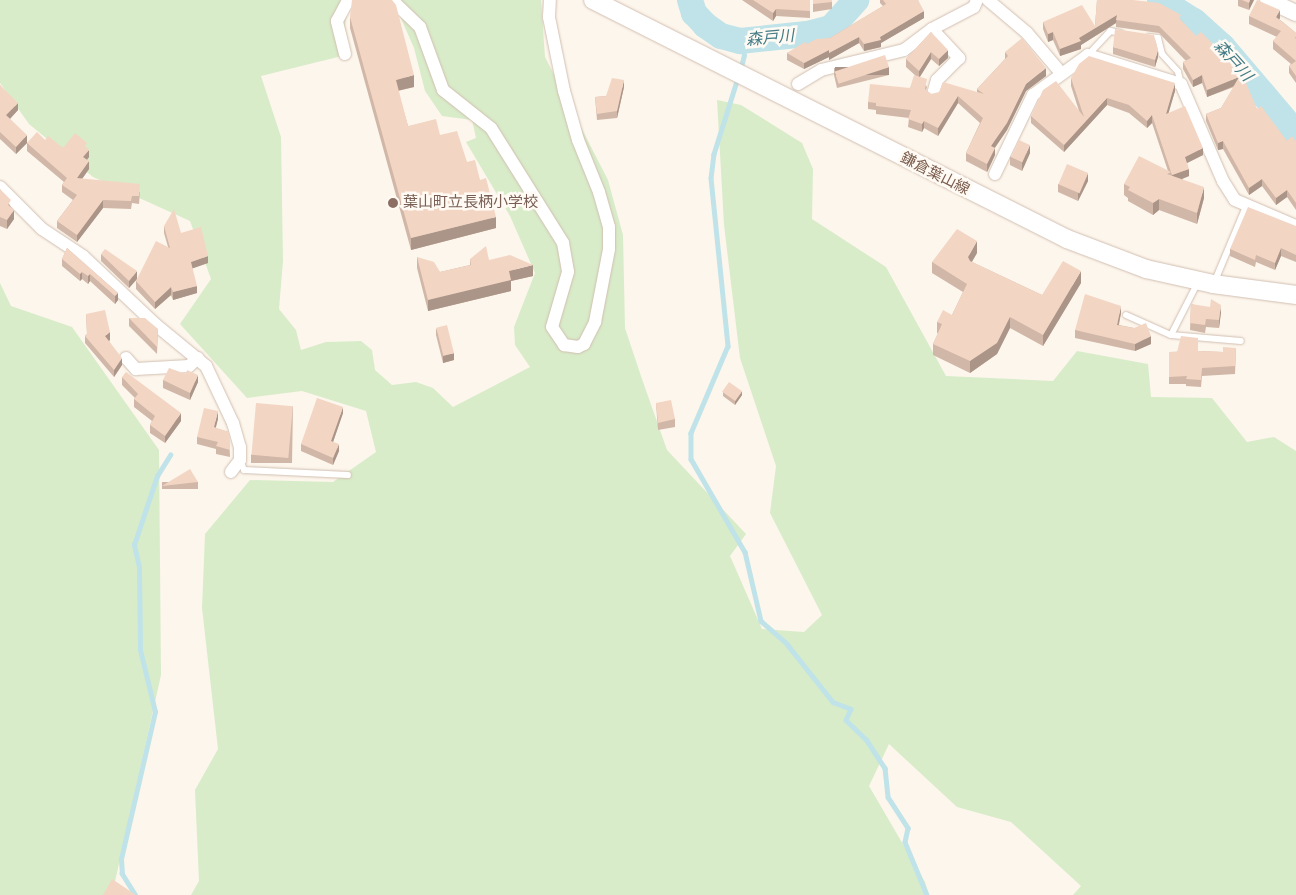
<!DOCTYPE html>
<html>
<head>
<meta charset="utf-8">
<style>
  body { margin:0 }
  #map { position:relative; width:1296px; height:895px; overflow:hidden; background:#fdf6ec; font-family:Roboto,"Noto Sans JP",sans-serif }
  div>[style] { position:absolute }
  .green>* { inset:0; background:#d8ecc9 }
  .stream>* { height:4.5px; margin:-2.25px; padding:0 2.25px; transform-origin:2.25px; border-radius:2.25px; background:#bfe3e8 }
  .river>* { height:26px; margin:-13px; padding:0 13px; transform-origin:13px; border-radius:13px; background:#bfe3e8 }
  .roads { filter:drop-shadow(0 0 1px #d1beb0) drop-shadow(0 0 1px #d1beb0) }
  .service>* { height:6px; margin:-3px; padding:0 3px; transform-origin:3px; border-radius:3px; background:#fff }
  .minor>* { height:12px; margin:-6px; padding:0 6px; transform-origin:6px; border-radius:6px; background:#fff }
  .tertiary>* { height:16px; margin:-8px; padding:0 8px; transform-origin:8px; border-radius:8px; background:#fff }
  .secondary>* { height:18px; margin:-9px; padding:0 9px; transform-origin:9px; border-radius:9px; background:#fff }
  .wall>* { inset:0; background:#d1b7a8; transform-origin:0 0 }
  .shaded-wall>* { inset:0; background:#aa9588; transform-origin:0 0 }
  .building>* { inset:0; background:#f3d5c3; transform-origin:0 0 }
  .dots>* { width:14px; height:14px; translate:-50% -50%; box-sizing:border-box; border:2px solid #fffaf3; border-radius:50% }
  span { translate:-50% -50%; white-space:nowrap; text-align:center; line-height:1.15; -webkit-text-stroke:5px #fffaf3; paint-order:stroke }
  .street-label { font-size:15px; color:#7a5c4d }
  .education-label { font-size:15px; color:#785e54 }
  .left { translate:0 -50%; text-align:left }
  .water-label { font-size:16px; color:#437c86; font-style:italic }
</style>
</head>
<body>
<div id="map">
  <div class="green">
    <i style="clip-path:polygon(0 0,359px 0,348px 9px,345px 25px,350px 54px,261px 76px,281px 137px,283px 261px,279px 309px,296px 330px,301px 350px,326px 342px,361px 341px,372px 350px,375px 370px,392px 385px,416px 382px,433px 388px,453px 407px,530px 367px,515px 345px,514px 327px,535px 273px,510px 216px,466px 142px,476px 138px,472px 120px,442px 116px,425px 91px,414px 48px,399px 14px,380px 0,541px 0,545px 57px,608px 180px,623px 235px,625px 328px,642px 379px,667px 450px,746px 534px,730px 556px,762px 629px,804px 632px,822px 615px,770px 513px,776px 466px,740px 358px,724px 225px,717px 100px,741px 105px,802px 143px,813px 169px,812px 219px,886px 267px,946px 376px,1053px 381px,1077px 351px,1148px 364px,1151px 397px,1212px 398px,1247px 442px,1274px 437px,1296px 451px,1296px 895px,1073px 895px,1081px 886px,1011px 822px,957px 807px,889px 744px,869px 786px,925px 882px,929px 895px,191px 895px,199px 881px,195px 790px,218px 749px,202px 608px,205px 534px,250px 480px,333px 482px,376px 452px,366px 411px,302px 391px,247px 398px,180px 324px,211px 279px,190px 221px,93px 177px,29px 124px,0 83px)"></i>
    <i style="clip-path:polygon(0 283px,11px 306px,72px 327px,159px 450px,161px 675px,112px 895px,0 895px)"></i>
  </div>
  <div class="stream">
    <i style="left:740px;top:71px;width:16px;rotate:-76deg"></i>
    <i style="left:744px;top:55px;width:15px;rotate:-106deg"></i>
    <i style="left:738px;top:78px;width:80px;rotate:107.5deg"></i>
    <i style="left:714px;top:154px;width:24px;rotate:97deg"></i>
    <i style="left:711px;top:178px;width:169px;rotate:84.2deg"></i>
    <i style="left:728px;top:346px;width:95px;rotate:113deg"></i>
    <i style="left:691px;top:433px;width:26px;rotate:90deg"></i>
    <i style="left:691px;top:459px;width:108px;rotate:59.9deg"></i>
    <i style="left:745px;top:552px;width:71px;rotate:76.9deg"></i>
    <i style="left:761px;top:621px;width:35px;rotate:41deg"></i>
    <i style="left:787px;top:644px;width:74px;rotate:51.6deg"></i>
    <i style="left:833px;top:702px;width:19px;rotate:21deg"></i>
    <i style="left:851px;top:709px;width:12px;rotate:114deg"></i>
    <i style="left:846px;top:720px;width:28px;rotate:44deg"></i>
    <i style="left:866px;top:739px;width:35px;rotate:57deg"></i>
    <i style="left:885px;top:768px;width:29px;rotate:84deg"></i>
    <i style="left:888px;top:797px;width:37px;rotate:57deg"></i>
    <i style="left:908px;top:828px;width:14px;rotate:102deg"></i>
    <i style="left:905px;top:842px;width:57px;rotate:67.5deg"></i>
    <i style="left:135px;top:895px;width:25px;rotate:-122deg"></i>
    <i style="left:122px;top:874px;width:15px;rotate:-94deg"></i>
    <i style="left:121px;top:859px;width:151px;rotate:-77deg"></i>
    <i style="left:155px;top:712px;width:64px;rotate:-103.6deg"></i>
    <i style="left:140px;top:650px;width:83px;rotate:-90.7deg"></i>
    <i style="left:139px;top:567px;width:23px;rotate:-103deg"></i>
    <i style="left:134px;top:545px;width:73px;rotate:-71.6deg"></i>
    <i style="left:157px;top:476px;width:25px;rotate:-58deg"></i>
  </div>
  <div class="river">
    <i style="left:690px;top:0;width:14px;rotate:73deg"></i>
    <i style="left:694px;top:13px;width:16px;rotate:47deg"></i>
    <i style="left:705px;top:25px;width:19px;rotate:35deg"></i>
    <i style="left:721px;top:36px;width:20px;rotate:15deg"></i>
    <i style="left:740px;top:41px;width:67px;rotate:-6deg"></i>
    <i style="left:807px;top:34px;width:25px;rotate:-14deg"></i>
    <i style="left:831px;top:28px;width:38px;rotate:-48deg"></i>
    <i style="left:1160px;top:0;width:40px;rotate:32deg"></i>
    <i style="left:1194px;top:21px;width:38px;rotate:42deg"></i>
    <i style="left:1222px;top:46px;width:114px;rotate:49.6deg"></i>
  </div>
  <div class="roads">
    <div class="service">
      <i style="left:1149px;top:37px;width:9px;rotate:6deg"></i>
      <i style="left:1158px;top:38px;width:16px;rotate:76deg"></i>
      <i style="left:1162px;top:54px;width:24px;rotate:48deg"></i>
      <i style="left:1178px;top:72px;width:12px;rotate:76deg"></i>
      <i style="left:1088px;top:55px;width:33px;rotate:-47deg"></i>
      <i style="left:1110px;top:31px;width:11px;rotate:10deg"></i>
      <i style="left:1198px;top:282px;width:59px;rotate:117deg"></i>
      <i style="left:1171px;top:335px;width:70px;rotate:4.9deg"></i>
      <i style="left:1214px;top:283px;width:86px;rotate:-67.3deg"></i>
      <i style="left:1126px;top:315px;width:49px;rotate:24deg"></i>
      <i style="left:240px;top:460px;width:11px;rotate:68deg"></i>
      <i style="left:244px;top:470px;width:104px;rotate:2.8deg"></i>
    </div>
    <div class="minor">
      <i style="left:392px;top:0;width:39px;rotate:44deg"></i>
      <i style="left:420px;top:27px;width:67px;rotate:69.9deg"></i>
      <i style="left:443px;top:90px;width:61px;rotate:38.4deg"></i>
      <i style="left:491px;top:128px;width:136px;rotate:57.9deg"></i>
      <i style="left:563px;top:243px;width:29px;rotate:80deg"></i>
      <i style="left:568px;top:272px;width:57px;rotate:106.2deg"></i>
      <i style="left:552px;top:327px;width:22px;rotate:56deg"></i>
      <i style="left:564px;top:345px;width:14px;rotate:8deg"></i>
      <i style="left:578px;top:347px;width:7px;rotate:-27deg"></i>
      <i style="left:584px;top:344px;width:25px;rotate:-63deg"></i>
      <i style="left:595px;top:322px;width:74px;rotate:-79.1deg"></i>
      <i style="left:609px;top:249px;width:22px;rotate:-90deg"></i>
      <i style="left:609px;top:227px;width:36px;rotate:-106deg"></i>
      <i style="left:599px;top:192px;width:56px;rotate:-112deg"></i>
      <i style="left:578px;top:140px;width:51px;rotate:-105.9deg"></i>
      <i style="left:564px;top:91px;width:76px;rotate:-101.5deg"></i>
      <i style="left:549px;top:17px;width:17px;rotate:-87deg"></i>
      <i style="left:988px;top:0;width:51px;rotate:40.2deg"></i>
      <i style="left:1027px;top:33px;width:52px;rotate:49.6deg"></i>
      <i style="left:932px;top:29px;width:40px;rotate:47deg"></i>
      <i style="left:959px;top:58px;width:31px;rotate:135deg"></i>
      <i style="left:937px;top:80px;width:15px;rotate:106deg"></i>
      <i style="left:345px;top:54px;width:34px;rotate:-104deg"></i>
      <i style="left:337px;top:21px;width:24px;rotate:-62deg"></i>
      <i style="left:798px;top:84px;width:27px;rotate:-31deg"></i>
      <i style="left:821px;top:70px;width:85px;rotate:-13.5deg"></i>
      <i style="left:904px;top:50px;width:35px;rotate:-37deg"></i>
      <i style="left:932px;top:29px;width:47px;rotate:-27.6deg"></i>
      <i style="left:974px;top:7px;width:8px;rotate:-67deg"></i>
      <i style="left:995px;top:174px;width:88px;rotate:-64.3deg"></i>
      <i style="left:1033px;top:95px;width:68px;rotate:-36deg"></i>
      <i style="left:1088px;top:55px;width:97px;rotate:17.3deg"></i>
      <i style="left:1181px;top:84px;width:106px;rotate:66.6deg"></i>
      <i style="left:1223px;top:181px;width:22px;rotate:58deg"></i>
      <i style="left:1235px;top:200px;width:66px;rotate:23.1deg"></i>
      <i style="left:0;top:187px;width:59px;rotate:45deg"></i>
      <i style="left:42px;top:229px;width:49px;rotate:33.4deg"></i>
      <i style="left:83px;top:256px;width:100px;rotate:43.4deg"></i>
      <i style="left:156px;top:325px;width:65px;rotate:39.4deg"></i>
      <i style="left:206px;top:366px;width:63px;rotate:64.7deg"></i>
      <i style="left:233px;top:423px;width:25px;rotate:74deg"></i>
      <i style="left:240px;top:447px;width:13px;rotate:90deg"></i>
      <i style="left:240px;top:460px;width:15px;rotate:127deg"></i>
      <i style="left:126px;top:358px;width:15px;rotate:48deg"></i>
      <i style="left:136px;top:369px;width:53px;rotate:-3.2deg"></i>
      <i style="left:189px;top:366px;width:12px;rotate:-42deg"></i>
    </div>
    <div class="tertiary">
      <i style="left:1268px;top:0;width:31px;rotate:25deg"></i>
    </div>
    <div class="secondary">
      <i style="left:593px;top:0;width:531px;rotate:26.76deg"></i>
      <i style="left:1067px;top:239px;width:85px;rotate:20.8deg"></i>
      <i style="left:1146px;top:269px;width:69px;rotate:12.6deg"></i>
      <i style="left:1213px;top:284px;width:84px;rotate:7.5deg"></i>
    </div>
  </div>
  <div class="wall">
    <i style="clip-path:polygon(742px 0,810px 0,810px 18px,776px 16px,773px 21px)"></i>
    <i style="clip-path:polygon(813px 0,832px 0,832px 9px,813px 12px)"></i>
    <i style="clip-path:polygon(880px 0,918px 0,924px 18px,881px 43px,881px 47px,864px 51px,859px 43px,829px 60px,829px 57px,804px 69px,787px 60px,787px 53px,807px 44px,830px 38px,883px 6px,880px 3px)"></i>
    <i style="clip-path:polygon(1097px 0,1181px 20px,1257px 109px,1287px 141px,1296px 142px,1296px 210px,1287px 197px,1276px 205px,1262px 186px,1249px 195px,1223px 149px,1218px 150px,1206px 121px,1206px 114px,1221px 108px,1234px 87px,1207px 97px,1202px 83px,1193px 87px,1183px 69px,1183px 62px,1186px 61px,1159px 33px,1116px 27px,1116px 23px,1081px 45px,1081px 49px,1060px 56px,1053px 40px,1048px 42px,1043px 29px,1043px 22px,1095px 26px)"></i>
    <i style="clip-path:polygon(1238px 0,1254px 0,1249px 10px,1238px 6px)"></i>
    <i style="clip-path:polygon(1249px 16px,1280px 18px,1279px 19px,1296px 33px,1296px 83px,1289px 73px,1289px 66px,1291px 64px,1273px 49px,1273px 41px,1277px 37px,1249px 24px)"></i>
    <i style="clip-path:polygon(350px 17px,414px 87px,398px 91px,408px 126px,440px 135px,467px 162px,480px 180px,496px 228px,411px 250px,350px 28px)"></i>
    <i style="clip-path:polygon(931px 32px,948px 58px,939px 66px,931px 59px,920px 77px,927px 87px,926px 90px,931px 94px,977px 92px,977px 89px,1005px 59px,1005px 52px,1046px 76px,1026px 91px,1007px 130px,995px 148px,995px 155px,987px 172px,966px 161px,966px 153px,980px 123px,958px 103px,938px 136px,924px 128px,922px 132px,908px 127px,909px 118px,876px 114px,876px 110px,868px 109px,868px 102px,910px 88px,916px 76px,906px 67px,906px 59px)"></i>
    <i style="clip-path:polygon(1113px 47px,1158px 57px,1155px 67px,1113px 54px)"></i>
    <i style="clip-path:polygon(834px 68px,889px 75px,837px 88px,834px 75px)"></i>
    <i style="clip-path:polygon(1071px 78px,1175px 91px,1168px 113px,1203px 155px,1187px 163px,1189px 176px,1182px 179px,1204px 198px,1197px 224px,1159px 210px,1153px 215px,1128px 201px,1128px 198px,1124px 195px,1124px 184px,1168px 171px,1152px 123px,1147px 128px,1129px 113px,1107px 105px,1064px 152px,1031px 123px,1031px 116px,1079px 111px,1071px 86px)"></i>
    <i style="clip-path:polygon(0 85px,18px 110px,10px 119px,27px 143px,16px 154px,0 139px)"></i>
    <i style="clip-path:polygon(624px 87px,617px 118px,597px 120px,595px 97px,606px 96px)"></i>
    <i style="clip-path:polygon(45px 140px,63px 148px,87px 148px,89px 157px,87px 160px,89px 169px,82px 179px,140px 192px,139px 204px,132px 203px,131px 209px,103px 208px,77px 242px,57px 228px,57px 221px,73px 200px,62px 192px,62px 185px,64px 182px,27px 151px,27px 143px)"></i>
    <i style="clip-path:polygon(1030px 153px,1022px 171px,1010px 165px,1010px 157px)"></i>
    <i style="clip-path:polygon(1088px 181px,1078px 201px,1058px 192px,1058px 184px)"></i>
    <i style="clip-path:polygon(0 189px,11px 207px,14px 219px,7px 229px,0 226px)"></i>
    <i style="clip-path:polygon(164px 226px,181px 233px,208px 263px,192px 268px,197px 293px,173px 300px,171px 295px,155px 309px,136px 289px,136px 281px,168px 247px,164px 233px)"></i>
    <i style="clip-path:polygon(1296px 226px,1296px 262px,1281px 256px,1275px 270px,1256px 262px,1255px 267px,1230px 256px,1230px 249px)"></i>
    <i style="clip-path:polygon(67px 248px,118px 293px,118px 300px,115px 304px,90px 281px,88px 284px,82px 279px,80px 281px,62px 266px,62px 259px)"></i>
    <i style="clip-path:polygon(977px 253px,972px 262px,1042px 295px,1081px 283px,1043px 346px,1010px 328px,997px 354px,970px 373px,933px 355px,933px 344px,938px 333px,937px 333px,937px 322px,952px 315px,963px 292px,932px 273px,932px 262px)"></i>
    <i style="clip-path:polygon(101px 254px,137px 279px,129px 288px,101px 261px)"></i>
    <i style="clip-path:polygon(417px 257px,440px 272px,470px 265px,470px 259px,489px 260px,533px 276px,511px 281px,511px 291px,428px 311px,417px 268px)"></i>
    <i style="clip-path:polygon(1191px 304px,1221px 312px,1219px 328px,1206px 327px,1205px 333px,1190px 330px)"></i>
    <i style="clip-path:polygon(1121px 313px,1119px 325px,1134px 328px,1151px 344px,1135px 351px,1075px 338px,1075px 330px)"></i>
    <i style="clip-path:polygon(86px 314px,110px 340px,109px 341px,122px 365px,114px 377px,85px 343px,85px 336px,87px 334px)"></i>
    <i style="clip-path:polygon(129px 318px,158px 329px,157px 354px,129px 326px)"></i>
    <i style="clip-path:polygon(436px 328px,454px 360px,443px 363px,436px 335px)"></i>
    <i style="clip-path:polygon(1236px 348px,1235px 374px,1202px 376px,1201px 387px,1186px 386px,1186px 384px,1169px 384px,1169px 352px,1198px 351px,1223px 352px)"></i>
    <i style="clip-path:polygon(122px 377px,181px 421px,165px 443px,150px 433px,150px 425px,152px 421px,134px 407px,134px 399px,135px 398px,122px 385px)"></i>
    <i style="clip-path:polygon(163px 380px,198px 382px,190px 400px,163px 388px)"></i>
    <i style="clip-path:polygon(723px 392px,742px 395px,735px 405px,723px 396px)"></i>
    <i style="clip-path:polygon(656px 403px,675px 419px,675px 427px,658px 430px)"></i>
    <i style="clip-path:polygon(293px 406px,292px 463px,251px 463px,251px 455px)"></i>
    <i style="clip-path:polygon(343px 413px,333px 442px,339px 451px,333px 465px,301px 451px,301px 444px)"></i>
    <i style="clip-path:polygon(218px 419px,215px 428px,229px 432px,230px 457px,216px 454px,216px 449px,197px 444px,197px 437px)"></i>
    <i style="left:198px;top:482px;width:7px;height:36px;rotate:90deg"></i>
  </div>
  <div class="shaded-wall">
    <i style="clip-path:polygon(1250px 0,1254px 0,1249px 10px,1249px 3px)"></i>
    <i style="clip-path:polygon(776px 9px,776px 16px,773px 21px,773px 13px)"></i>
    <i style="clip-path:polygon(1280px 10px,1280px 18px,1276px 24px,1276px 17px)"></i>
    <i style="clip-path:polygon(924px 11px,924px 18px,881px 43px,881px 47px,864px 51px,864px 44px,880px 37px)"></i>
    <i style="clip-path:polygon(1117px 15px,1116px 23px,1081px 45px,1081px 49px,1060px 56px,1060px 49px)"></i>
    <i style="clip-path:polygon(1053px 32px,1053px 40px,1048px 42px,1048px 34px)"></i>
    <i style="clip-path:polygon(859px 37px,859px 43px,829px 60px,829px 53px)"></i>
    <i style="clip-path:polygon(829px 50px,829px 57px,804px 69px,804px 63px)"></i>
    <i style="clip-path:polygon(948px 50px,948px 58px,939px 66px,939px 59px)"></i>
    <i style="clip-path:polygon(1158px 50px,1158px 57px,1155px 67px,1155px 60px)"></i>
    <i style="clip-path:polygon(931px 52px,931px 59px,919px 78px,919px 71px)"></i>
    <i style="left:889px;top:67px;width:8px;height:54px;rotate:90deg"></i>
    <i style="clip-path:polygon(1046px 68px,1046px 76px,1026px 91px,1007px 130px,991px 153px,991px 146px,1026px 84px)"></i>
    <i style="clip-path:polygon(414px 75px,414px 87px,396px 91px,396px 80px)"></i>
    <i style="clip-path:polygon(1202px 75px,1202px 83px,1193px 87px,1193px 80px)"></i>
    <i style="clip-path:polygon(1239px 77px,1239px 84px,1207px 97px,1207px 90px)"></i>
    <i style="clip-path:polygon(624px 80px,624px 87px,617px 118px,617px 111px)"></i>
    <i style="clip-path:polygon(1175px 83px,1175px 91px,1166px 122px,1166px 114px)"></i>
    <i style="clip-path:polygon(958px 96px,958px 103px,938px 136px,938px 128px)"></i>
    <i style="clip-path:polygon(1107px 98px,1107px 105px,1064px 152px,1064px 145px)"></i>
    <i style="clip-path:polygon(18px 103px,18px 110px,6px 123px,6px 115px)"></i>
    <i style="clip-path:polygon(1152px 115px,1152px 123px,1147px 128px,1147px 121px)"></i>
    <i style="clip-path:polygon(924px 121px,924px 128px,922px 132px,922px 124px)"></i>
    <i style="clip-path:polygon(27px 135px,27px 143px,16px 154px,16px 147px)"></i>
    <i style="clip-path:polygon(1223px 141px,1223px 149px,1218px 150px,1218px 143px)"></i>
    <i style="clip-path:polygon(1030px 145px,1030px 153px,1022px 171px,1022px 163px)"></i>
    <i style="clip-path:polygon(995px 148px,995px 155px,987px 172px,987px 164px)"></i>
    <i style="clip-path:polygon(1203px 148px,1203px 155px,1185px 164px,1185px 157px)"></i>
    <i style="clip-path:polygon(89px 150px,89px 157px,83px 165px,83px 157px)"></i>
    <i style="clip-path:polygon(89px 161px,89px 169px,77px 186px,77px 178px)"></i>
    <i style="clip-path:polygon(1189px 169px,1189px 176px,1172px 183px,1172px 175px)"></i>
    <i style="clip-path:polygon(1088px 173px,1088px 181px,1078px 201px,1078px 194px)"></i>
    <i style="clip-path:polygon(1262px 179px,1262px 186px,1249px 195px,1249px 188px)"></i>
    <i style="clip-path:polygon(1204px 187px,1204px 198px,1197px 224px,1197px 213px)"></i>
    <i style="clip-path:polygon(1287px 190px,1287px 197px,1276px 205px,1276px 198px)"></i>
    <i style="clip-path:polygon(1159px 199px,1159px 210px,1153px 215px,1153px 203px)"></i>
    <i style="clip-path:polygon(103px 200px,103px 208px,77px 242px,77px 235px)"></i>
    <i style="clip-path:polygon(14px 210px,14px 219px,7px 229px,7px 220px)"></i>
    <i style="clip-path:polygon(496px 217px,496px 228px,411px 250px,411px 238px)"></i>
    <i style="clip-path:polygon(977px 241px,977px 253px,968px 268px,968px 257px)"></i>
    <i style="clip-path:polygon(1281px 248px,1281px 256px,1275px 270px,1275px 263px)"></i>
    <i style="clip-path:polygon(208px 256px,208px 263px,191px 269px,191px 262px)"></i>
    <i style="clip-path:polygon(533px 265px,533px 276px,511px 281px,511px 291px,428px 311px,428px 300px,509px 271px)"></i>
    <i style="clip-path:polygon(137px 271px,137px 279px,129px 288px,129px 281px)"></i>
    <i style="clip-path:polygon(1081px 271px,1081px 283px,1043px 346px,1043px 335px)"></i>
    <i style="clip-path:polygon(82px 272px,82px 279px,80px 281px,80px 274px)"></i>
    <i style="clip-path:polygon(90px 274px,90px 281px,88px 284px,88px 276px)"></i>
    <i style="clip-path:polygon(197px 286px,197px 293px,173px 300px,173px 292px)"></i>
    <i style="clip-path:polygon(171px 287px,171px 295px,155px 309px,155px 302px)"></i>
    <i style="clip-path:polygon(118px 293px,118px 300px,115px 304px,115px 296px)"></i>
    <i style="clip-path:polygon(1221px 305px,1221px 312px,1219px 328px,1219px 320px)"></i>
    <i style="clip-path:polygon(1121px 306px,1121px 313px,1117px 332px,1117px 325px)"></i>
    <i style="clip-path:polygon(1010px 317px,1010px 328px,997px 354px,970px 373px,970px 361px)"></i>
    <i style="clip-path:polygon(110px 332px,110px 340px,105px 344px,105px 336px)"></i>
    <i style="clip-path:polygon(1151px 336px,1151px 344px,1135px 351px,1135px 344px)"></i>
    <i style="clip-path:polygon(454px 353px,454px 360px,443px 363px,443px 356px)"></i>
    <i style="clip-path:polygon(122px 358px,122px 365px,114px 377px,114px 370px)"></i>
    <i style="clip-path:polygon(198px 375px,198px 382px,190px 400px,190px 393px)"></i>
    <i style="clip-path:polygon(742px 391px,742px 395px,735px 405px,735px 401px)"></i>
    <i style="clip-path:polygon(343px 407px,343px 413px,331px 448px,331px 441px)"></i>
    <i style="clip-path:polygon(218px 411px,218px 419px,214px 435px,214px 427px)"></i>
    <i style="clip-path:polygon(181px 413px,181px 421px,165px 443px,165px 436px)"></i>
    <i style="clip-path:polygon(339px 444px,339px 451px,333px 465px,333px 458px)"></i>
  </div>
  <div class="building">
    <i style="clip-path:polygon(352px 0,392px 0,396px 5px,414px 75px,396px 80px,408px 126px,436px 119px,440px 135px,457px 131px,467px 162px,475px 160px,480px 180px,486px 178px,496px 217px,411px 238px,350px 17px)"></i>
    <i style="clip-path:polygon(753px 0,810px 0,810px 11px,776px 9px,773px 13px)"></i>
    <i style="clip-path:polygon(813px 0,832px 0,832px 2px,813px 4px)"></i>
    <i style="clip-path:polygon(883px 0,918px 0,924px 11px,880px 37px,881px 40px,864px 44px,859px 37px,829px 53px,829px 50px,804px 63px,787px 53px,805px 42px,807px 44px,816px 39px,830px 38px,886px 4px)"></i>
    <i style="clip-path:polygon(1097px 0,1133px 0,1159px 3px,1181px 15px,1179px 18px,1196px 36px,1201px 32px,1225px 56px,1246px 83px,1257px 109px,1261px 106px,1287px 141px,1292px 136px,1296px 142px,1296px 203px,1287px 190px,1276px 198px,1262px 179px,1249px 188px,1223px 141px,1218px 143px,1206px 114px,1221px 108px,1239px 77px,1207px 90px,1202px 75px,1193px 80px,1183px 62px,1191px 58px,1159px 26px,1116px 20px,1117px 15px,1079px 38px,1081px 41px,1060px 49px,1053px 32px,1048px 34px,1043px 22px,1082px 5px,1095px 26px)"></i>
    <i style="clip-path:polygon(1242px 0,1250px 0,1249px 3px)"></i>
    <i style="clip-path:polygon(1257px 0,1280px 10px,1276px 17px,1296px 33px,1296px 37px,1295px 37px,1296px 39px,1296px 76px,1289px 66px,1296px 61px,1273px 41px,1281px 31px,1249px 16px)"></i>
    <i style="clip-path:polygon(1115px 29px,1154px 35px,1158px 50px,1155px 60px,1113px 47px)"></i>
    <i style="clip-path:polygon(931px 32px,948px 50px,939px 59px,931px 52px,919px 71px,906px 59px)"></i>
    <i style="clip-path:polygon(1022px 38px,1046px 68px,1026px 84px,1007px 123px,991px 146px,995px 148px,987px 164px,966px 153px,983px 118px,958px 96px,938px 128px,924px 121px,922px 124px,908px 119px,911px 110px,876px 106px,876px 103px,868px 102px,870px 84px,910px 88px,914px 75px,927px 79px,925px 89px,931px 94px,939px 92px,943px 82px,984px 94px,977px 89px,1008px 56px,1005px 52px)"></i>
    <i style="left:885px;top:55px;width:13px;height:53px;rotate:72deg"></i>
    <i style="clip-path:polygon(1089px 56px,1175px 83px,1166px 114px,1185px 106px,1203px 148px,1185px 157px,1189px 169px,1172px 175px,1152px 115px,1147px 121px,1129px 105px,1107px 98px,1064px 145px,1031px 116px,1043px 90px,1056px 81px,1084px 117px,1071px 78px,1079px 64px)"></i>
    <i style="clip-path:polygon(612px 78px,624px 80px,617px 111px,597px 114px,595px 97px,606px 96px)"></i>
    <i style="clip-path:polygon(0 85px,18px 103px,6px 115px,27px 135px,16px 147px,0 132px)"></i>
    <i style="clip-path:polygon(37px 132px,45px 140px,48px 136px,63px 148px,75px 133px,87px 143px,85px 146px,89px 150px,83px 157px,89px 161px,77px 178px,140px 184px,139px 196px,132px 196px,131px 201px,103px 200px,77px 235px,57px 221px,77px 195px,62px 185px,67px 178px,27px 143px)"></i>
    <i style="left:1019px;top:140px;width:12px;height:19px;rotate:24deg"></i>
    <i style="clip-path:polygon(1139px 156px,1171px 172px,1167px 174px,1204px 187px,1197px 213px,1159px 199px,1153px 203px,1128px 190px,1130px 187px,1124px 184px)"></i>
    <i style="left:1067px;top:164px;width:23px;height:22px;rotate:23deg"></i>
    <i style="clip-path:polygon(0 189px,11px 200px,8px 205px,14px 210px,7px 220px,0 217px,0 218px)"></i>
    <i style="clip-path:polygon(1248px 207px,1296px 226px,1296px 255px,1281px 248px,1275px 263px,1256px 255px,1255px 260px,1230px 249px)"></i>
    <i style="clip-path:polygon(174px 209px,181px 233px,201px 227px,208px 256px,191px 262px,197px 286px,173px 292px,171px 287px,155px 302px,136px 281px,156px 241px,170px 248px,164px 226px)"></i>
    <i style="clip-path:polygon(957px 229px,977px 241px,968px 257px,970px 261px,1042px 295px,1063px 261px,1081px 271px,1043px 335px,1010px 317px,997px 343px,970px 361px,933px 344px,942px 324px,937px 322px,943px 310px,952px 315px,967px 284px,932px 262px)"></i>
    <i style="clip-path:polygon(486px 246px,489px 260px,510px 255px,533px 265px,509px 271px,511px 280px,428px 300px,417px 257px,434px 262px,440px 272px,471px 265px,470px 259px)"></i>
    <i style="clip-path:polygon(67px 248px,118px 293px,115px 296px,90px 274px,88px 276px,82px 272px,80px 274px,62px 259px)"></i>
    <i style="clip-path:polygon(105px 249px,137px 271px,129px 281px,101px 254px)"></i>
    <i style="clip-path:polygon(1085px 294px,1121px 306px,1117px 325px,1134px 328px,1146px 323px,1151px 336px,1135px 344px,1075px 330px)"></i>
    <i style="clip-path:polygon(1211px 299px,1221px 305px,1219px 320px,1206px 319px,1205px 325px,1190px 323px,1191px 304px,1210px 307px)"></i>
    <i style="clip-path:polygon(105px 310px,110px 332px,105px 336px,122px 358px,114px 370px,85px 336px,87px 333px,86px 314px)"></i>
    <i style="clip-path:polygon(129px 318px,145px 318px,158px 329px,157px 347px)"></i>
    <i style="left:447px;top:325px;width:29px;height:11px;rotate:76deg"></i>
    <i style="clip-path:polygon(1181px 336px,1198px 338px,1198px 351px,1223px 352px,1223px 347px,1236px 348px,1235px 366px,1202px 368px,1201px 380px,1186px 379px,1187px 376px,1169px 377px,1169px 352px,1177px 352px)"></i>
    <i style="clip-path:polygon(169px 368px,186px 374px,187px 370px,198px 375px,190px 393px,163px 380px)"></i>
    <i style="clip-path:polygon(126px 372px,181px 413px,165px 436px,150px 425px,155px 416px,134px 399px,138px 394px,122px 377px)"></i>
    <i style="left:729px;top:382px;width:16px;height:12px;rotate:35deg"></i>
    <i style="clip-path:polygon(317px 398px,343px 407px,331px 441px,339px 444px,333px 458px,301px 444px)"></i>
    <i style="clip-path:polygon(671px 400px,675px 419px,658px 423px,656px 403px)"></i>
    <i style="left:256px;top:403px;width:37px;height:52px;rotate:5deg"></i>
    <i style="clip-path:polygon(204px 408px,218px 411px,214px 427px,229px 432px,230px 450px,216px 446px,218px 442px,197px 437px)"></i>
    <i style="clip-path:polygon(190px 469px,198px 482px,162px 486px)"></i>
    <i style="clip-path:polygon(112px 879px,136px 895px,103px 895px)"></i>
  </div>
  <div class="dots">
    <i style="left:393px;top:203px;background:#8d6e63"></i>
  </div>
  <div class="street-label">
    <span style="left:935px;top:174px;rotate:27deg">鎌倉葉山線</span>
  </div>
  <div class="education-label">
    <span class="left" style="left:403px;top:203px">葉山町立長柄小学校</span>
  </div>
  <div class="water-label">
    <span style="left:770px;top:38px;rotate:-5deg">森戸川</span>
    <span style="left:1233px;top:61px;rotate:48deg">森戸川</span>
  </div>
</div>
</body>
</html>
